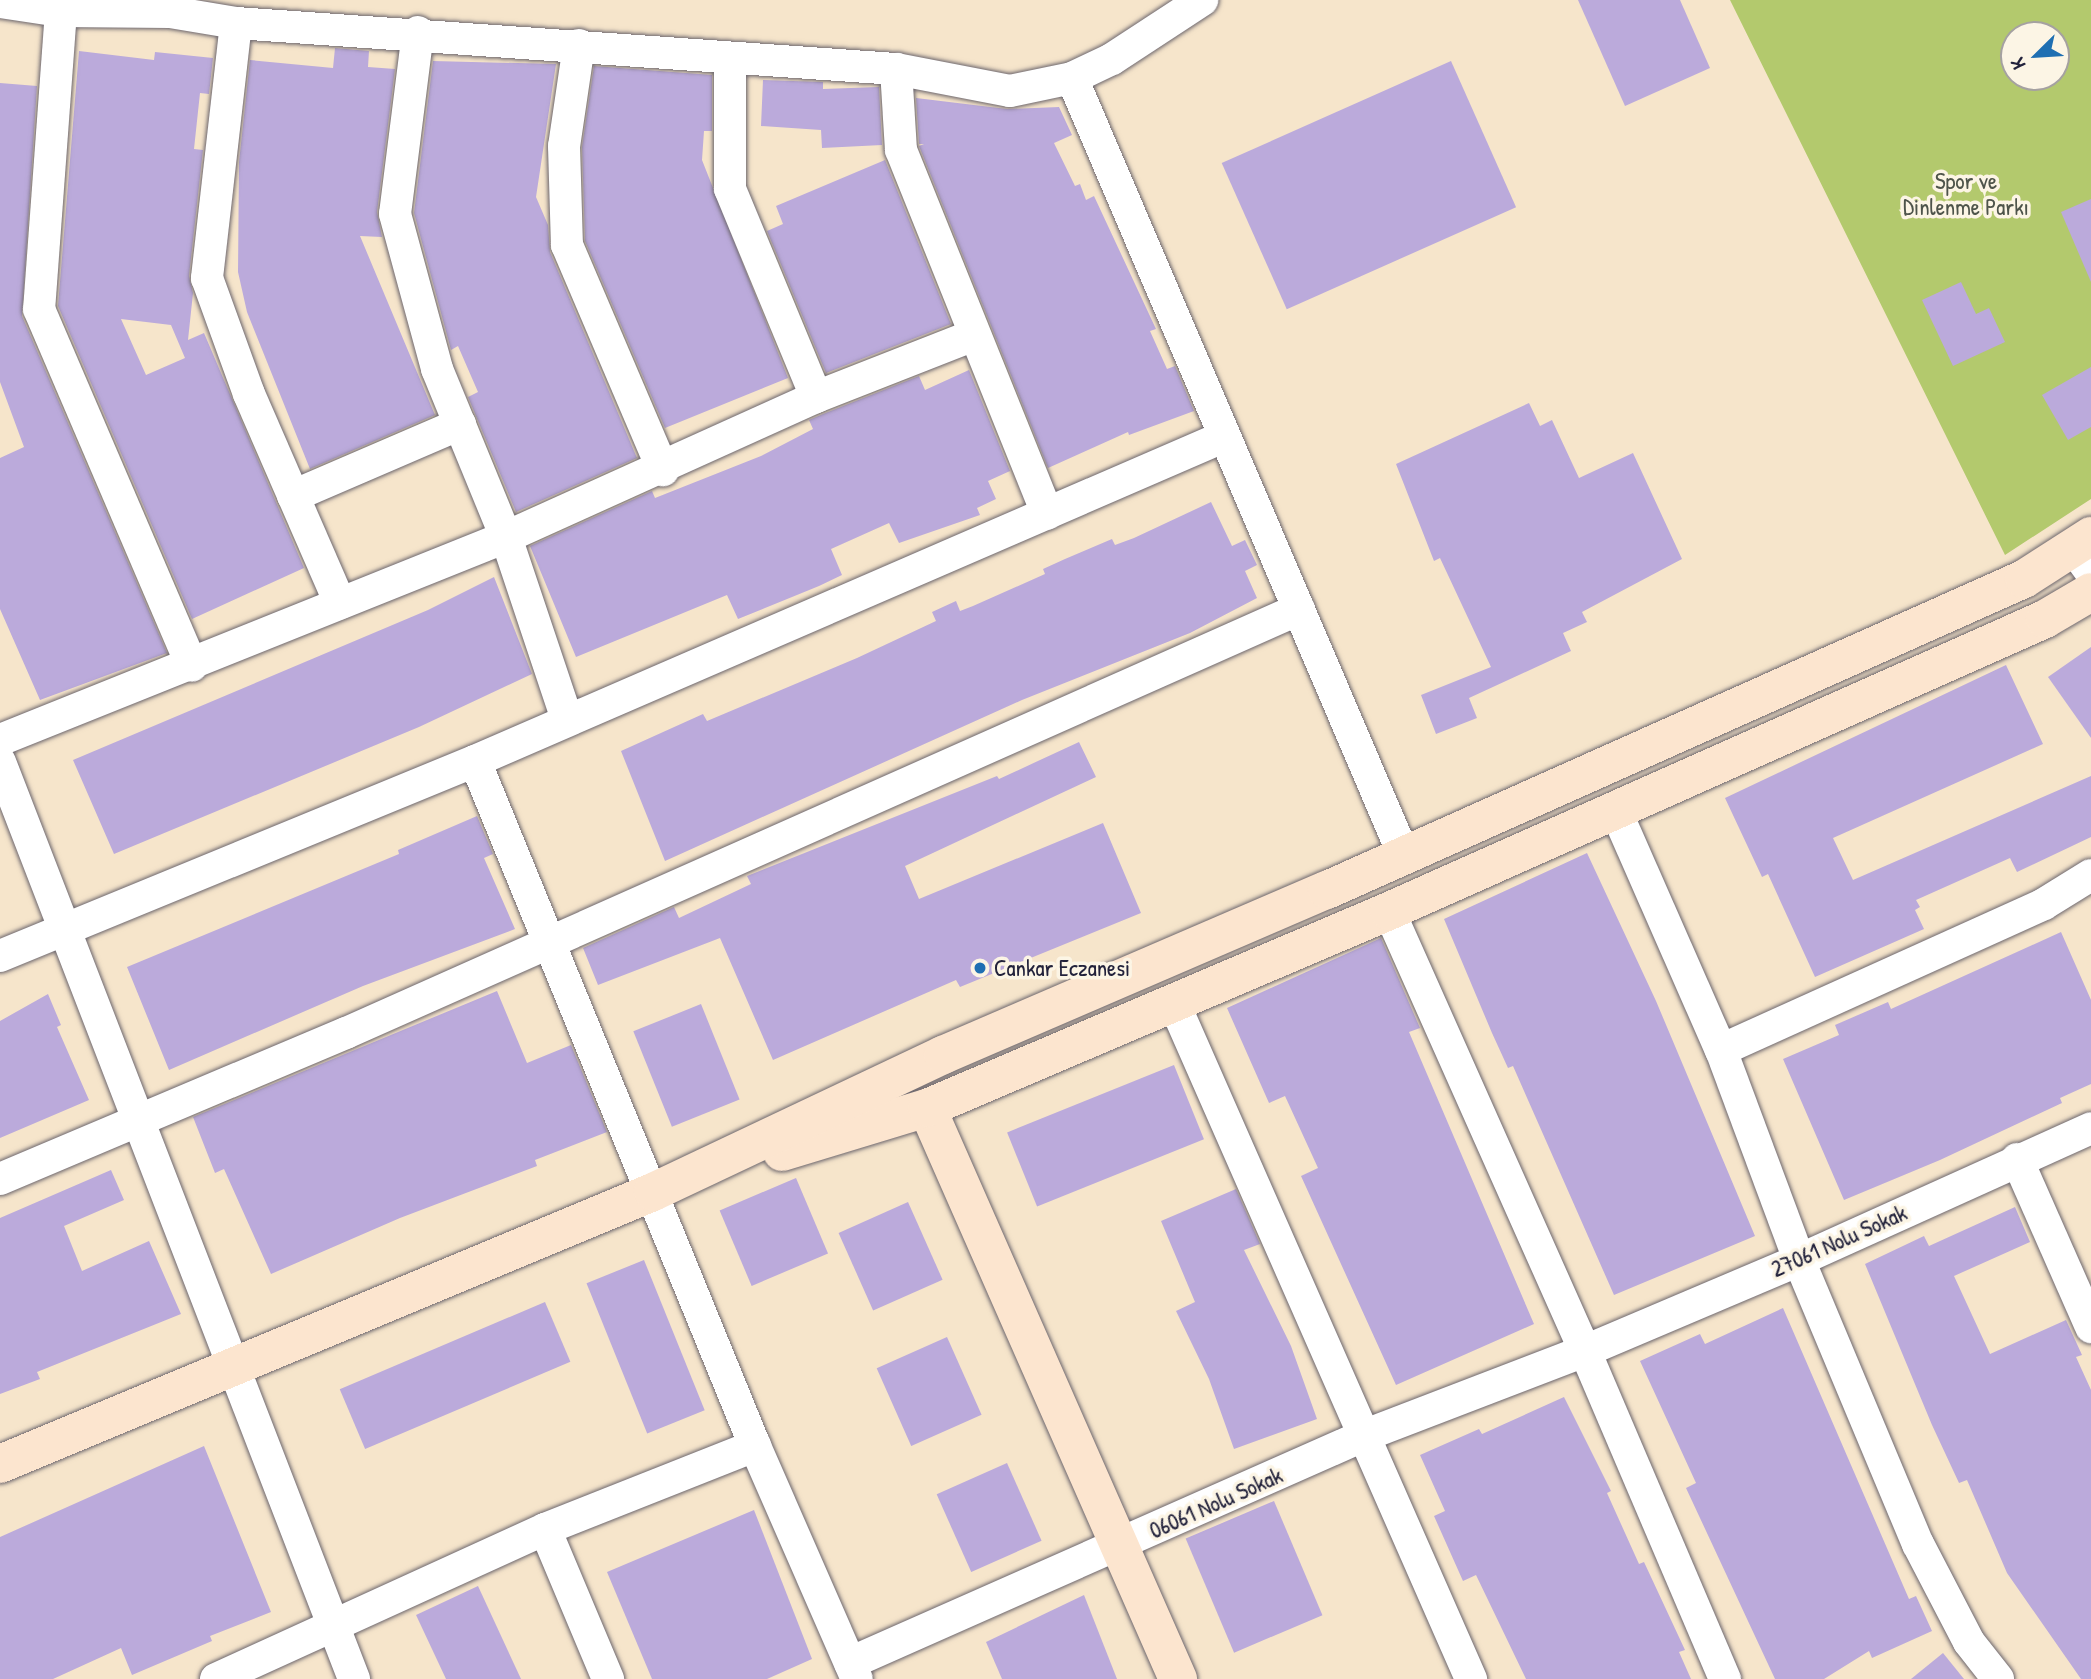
<!DOCTYPE html>
<html>
<head>
<meta charset="utf-8">
<style>
  body { margin:0 }
  #map { position:relative; width:2091px; height:1679px; overflow:hidden; background:#f6e5cb; font-family:"Patrick Hand",sans-serif }
  div>[style] { position:absolute }
  .green>* { inset:0; background:#b3c96d }
  .building>* { inset:0; background:#bbaadb; transform-origin:0 0 }
  .roads { filter:drop-shadow(0 0 2px #6c666d) drop-shadow(0 0 2px #6c666d) }
  .street>* { height:32px; margin:-16px; padding:0 16px; transform-origin:16px; border-radius:16px; background:#fff }
  .secondary>* { height:38px; margin:-19px; padding:0 19px; transform-origin:19px; border-radius:19px; background:#fce5cf }
  .dots>* { width:19px; height:19px; translate:-50% -50%; box-sizing:border-box; border:4px solid #fcf5e5; border-radius:50% }
  span { translate:-50% -50%; white-space:nowrap; text-align:center; line-height:1.15; -webkit-text-stroke:7px #fcf5e5; paint-order:stroke }
  .park-label { font-size:23px; color:#4e544a }
  .poi-label { font-size:23px; color:#22223b }
  .left { translate:0 -50%; text-align:left }
  .street-label { font-size:23px; color:#22223b }
  .north { position:absolute; left:2000px; top:21px; width:70px; height:70px; box-sizing:border-box; background:#fcf5e5; border:2px solid #a5a1a1; border-radius:50%; rotate:246deg; font-size:19px; font-weight:700; line-height:28px; text-align:center; color:#22223b }
  .north::after { content:''; display:block; margin:auto; width:24px; height:32px; background:#1f6fb2; clip-path:polygon(50% 0,100% 100%,50% 72%,0 100%) }
</style>
</head>
<body>
<div id="map">
  <div class="green">
    <i style="clip-path:polygon(evenodd,1730px 0,2091px 0,2091px 499px,2005px 555px,1730px 0,2014px 35px,2056px 35px,2056px 77px,2014px 77px,2014px 35px)"></i>
  </div>
  <div class="building">
    <i style="clip-path:polygon(1578px 0,1680px 0,1710px 68px,1625px 106px)"></i>
    <i style="clip-path:polygon(335px 48px,369px 51px,368px 67px,395px 69px,377px 212px,382px 237px,360px 236px,435px 415px,310px 469px,247px 312px,238px 272px,239px 162px,250px 60px,333px 68px)"></i>
    <i style="clip-path:polygon(evenodd,79px 51px,154px 60px,155px 52px,213px 58px,209px 94px,200px 93px,194px 149px,203px 150px,189px 276px,193px 293px,188px 340px,204px 333px,304px 568px,192px 619px,58px 306px,79px 51px,121px 319px,171px 325px,185px 358px,146px 375px,121px 319px)"></i>
    <i style="clip-path:polygon(433px 61px,556px 64px,536px 197px,548px 225px,550px 252px,637px 458px,516px 512px,468px 397px,478px 392px,458px 346px,451px 350px,414px 213px)"></i>
    <i style="left:1451px;top:61px;width:160px;height:251px;rotate:66deg"></i>
    <i style="clip-path:polygon(594px 66px,712px 75px,712px 131px,704px 131px,702px 160px,788px 378px,665px 428px,585px 241px,582px 147px)"></i>
    <i style="clip-path:polygon(763px 80px,823px 82px,823px 89px,879px 87px,882px 145px,822px 148px,821px 130px,761px 126px)"></i>
    <i style="clip-path:polygon(0 83px,37px 86px,22px 316px,167px 653px,40px 700px,0 609px,0 458px,24px 447px,0 382px)"></i>
    <i style="clip-path:polygon(916px 98px,1007px 109px,1059px 107px,1072px 135px,1054px 143px,1075px 186px,1080px 184px,1086px 200px,1094px 196px,1156px 329px,1150px 331px,1167px 369px,1175px 366px,1194px 411px,1129px 435px,1128px 432px,1048px 468px,919px 146px,924px 144px,919px 144px)"></i>
    <i style="clip-path:polygon(885px 160px,951px 324px,826px 373px,767px 231px,783px 224px,776px 206px)"></i>
    <i style="clip-path:polygon(2091px 199px,2091px 282px,2061px 212px)"></i>
    <i style="clip-path:polygon(1961px 282px,1976px 314px,1989px 308px,2005px 342px,1953px 366px,1922px 300px)"></i>
    <i style="clip-path:polygon(2091px 367px,2091px 427px,2068px 440px,2042px 395px)"></i>
    <i style="clip-path:polygon(969px 370px,1010px 471px,988px 481px,996px 499px,977px 508px,980px 515px,899px 543px,889px 523px,831px 549px,842px 575px,819px 586px,738px 619px,727px 595px,576px 657px,530px 546px,652px 491px,655px 498px,761px 456px,813px 429px,809px 420px,823px 414px,919px 376px,925px 390px)"></i>
    <i style="clip-path:polygon(1529px 403px,1540px 426px,1552px 420px,1579px 478px,1633px 453px,1682px 559px,1582px 612px,1587px 622px,1563px 633px,1571px 651px,1469px 698px,1477px 718px,1436px 734px,1421px 695px,1491px 667px,1440px 558px,1434px 561px,1396px 464px)"></i>
    <i style="clip-path:polygon(1211px 502px,1232px 546px,1245px 540px,1257px 565px,1245px 571px,1257px 598px,1190px 633px,1022px 700px,665px 861px,621px 751px,703px 714px,707px 721px,857px 658px,936px 621px,932px 612px,956px 601px,960px 611px,973px 606px,1045px 574px,1043px 569px,1065px 559px,1112px 539px,1115px 545px,1134px 538px)"></i>
    <i style="clip-path:polygon(494px 577px,532px 674px,419px 727px,114px 854px,73px 760px,428px 610px)"></i>
    <i style="clip-path:polygon(2091px 647px,2091px 738px,2048px 677px)"></i>
    <i style="clip-path:polygon(2006px 665px,2043px 744px,1833px 838px,1853px 880px,2091px 776px,2091px 837px,2017px 872px,2010px 858px,1916px 900px,1920px 907px,1915px 910px,1924px 929px,1815px 977px,1768px 874px,1762px 877px,1725px 798px)"></i>
    <i style="clip-path:polygon(1079px 742px,1096px 777px,905px 866px,919px 899px,1103px 823px,1141px 913px,960px 987px,956px 980px,773px 1060px,720px 938px,598px 985px,583px 948px,674px 907px,679px 918px,751px 884px,747px 876px,997px 776px,999px 779px)"></i>
    <i style="clip-path:polygon(477px 816px,493px 854px,484px 858px,515px 929px,363px 986px,169px 1070px,127px 967px,399px 854px,398px 850px)"></i>
    <i style="clip-path:polygon(1587px 853px,1656px 1001px,1755px 1236px,1614px 1295px,1513px 1066px,1508px 1068px,1492px 1033px,1444px 919px)"></i>
    <i style="clip-path:polygon(2061px 932px,2091px 1000px,2091px 1084px,2060px 1098px,2062px 1103px,1940px 1160px,1844px 1200px,1783px 1059px,1839px 1035px,1835px 1025px,1888px 1002px,1891px 1009px)"></i>
    <i style="clip-path:polygon(1381px 938px,1420px 1028px,1409px 1032px,1534px 1324px,1396px 1385px,1301px 1176px,1318px 1168px,1285px 1096px,1269px 1103px,1227px 1008px)"></i>
    <i style="clip-path:polygon(497px 991px,527px 1063px,571px 1045px,607px 1132px,535px 1160px,537px 1166px,400px 1218px,271px 1274px,224px 1169px,215px 1173px,193px 1117px)"></i>
    <i style="clip-path:polygon(48px 994px,61px 1025px,57px 1027px,89px 1100px,0 1138px,0 1021px)"></i>
    <i style="left:701px;top:1004px;width:103px;height:73px;rotate:68deg"></i>
    <i style="left:1174px;top:1065px;width:80px;height:180px;rotate:68deg"></i>
    <i style="clip-path:polygon(111px 1170px,124px 1200px,64px 1226px,82px 1271px,149px 1241px,181px 1314px,37px 1372px,40px 1379px,0 1394px,0 1218px)"></i>
    <i style="left:796px;top:1178px;width:82px;height:83px;rotate:67deg"></i>
    <i style="clip-path:polygon(1236px 1189px,1260px 1244px,1244px 1250px,1291px 1346px,1317px 1419px,1234px 1449px,1209px 1379px,1176px 1311px,1195px 1302px,1161px 1221px)"></i>
    <i style="left:908px;top:1202px;width:85px;height:76px;rotate:66deg"></i>
    <i style="clip-path:polygon(2015px 1207px,2030px 1242px,1954px 1276px,1990px 1354px,2066px 1320px,2082px 1355px,2076px 1357px,2091px 1390px,2091px 1679px,2081px 1679px,2007px 1573px,1967px 1480px,1959px 1483px,1932px 1425px,1865px 1264px,1924px 1236px,1929px 1246px)"></i>
    <i style="left:644px;top:1260px;width:162px;height:62px;rotate:68deg"></i>
    <i style="left:545px;top:1302px;width:65px;height:223px;rotate:67deg"></i>
    <i style="clip-path:polygon(1783px 1308px,1909px 1599px,1916px 1596px,1932px 1631px,1872px 1658px,1869px 1651px,1824px 1679px,1775px 1679px,1686px 1488px,1696px 1483px,1640px 1361px,1700px 1334px,1705px 1344px)"></i>
    <i style="left:947px;top:1337px;width:85px;height:77px;rotate:66deg"></i>
    <i style="clip-path:polygon(1564px 1397px,1611px 1491px,1607px 1493px,1639px 1564px,1644px 1562px,1685px 1650px,1679px 1652px,1691px 1679px,1526px 1679px,1476px 1575px,1463px 1581px,1434px 1516px,1445px 1511px,1420px 1455px,1479px 1429px,1482px 1434px)"></i>
    <i style="clip-path:polygon(204px 1446px,271px 1612px,210px 1636px,212px 1641px,132px 1675px,121px 1648px,53px 1679px,0 1679px,0 1537px)"></i>
    <i style="left:1007px;top:1463px;width:85px;height:77px;rotate:66deg"></i>
    <i style="left:1274px;top:1501px;width:124px;height:96px;rotate:67deg"></i>
    <i style="clip-path:polygon(754px 1510px,812px 1659px,767px 1679px,652px 1679px,607px 1572px)"></i>
    <i style="clip-path:polygon(478px 1586px,521px 1679px,446px 1679px,416px 1615px)"></i>
    <i style="clip-path:polygon(1084px 1595px,1117px 1679px,1002px 1679px,986px 1642px)"></i>
    <i style="clip-path:polygon(1943px 1653px,1964px 1679px,1911px 1679px)"></i>
  </div>
  <div class="roads">
    <div class="street">
      <i style="left:0;top:2px;width:62px;rotate:8.4deg"></i>
      <i style="left:61px;top:11px;width:109px;rotate:0.5deg"></i>
      <i style="left:170px;top:12px;width:67px;rotate:9.5deg"></i>
      <i style="left:236px;top:23px;width:662px;rotate:3.99deg"></i>
      <i style="left:896px;top:69px;width:116px;rotate:10.9deg"></i>
      <i style="left:1010px;top:91px;width:63px;rotate:-11.8deg"></i>
      <i style="left:1072px;top:78px;width:44px;rotate:-25.4deg"></i>
      <i style="left:1112px;top:59px;width:108px;rotate:-33.2deg"></i>
      <i style="left:61px;top:11px;width:299px;rotate:94.2deg"></i>
      <i style="left:39px;top:309px;width:388px;rotate:66.8deg"></i>
      <i style="left:236px;top:23px;width:257px;rotate:96.5deg"></i>
      <i style="left:207px;top:278px;width:123px;rotate:70.1deg"></i>
      <i style="left:249px;top:394px;width:228px;rotate:66.5deg"></i>
      <i style="left:418px;top:32px;width:183px;rotate:97.2deg"></i>
      <i style="left:395px;top:214px;width:161px;rotate:74.8deg"></i>
      <i style="left:437px;top:369px;width:182px;rotate:67.7deg"></i>
      <i style="left:506px;top:537px;width:192px;rotate:71.5deg"></i>
      <i style="left:579px;top:45px;width:102px;rotate:98.4deg"></i>
      <i style="left:564px;top:146px;width:99px;rotate:88.3deg"></i>
      <i style="left:567px;top:245px;width:245px;rotate:66.9deg"></i>
      <i style="left:730px;top:59px;width:130px;rotate:90deg"></i>
      <i style="left:730px;top:189px;width:225px;rotate:67.5deg"></i>
      <i style="left:896px;top:69px;width:81px;rotate:86.5deg"></i>
      <i style="left:901px;top:150px;width:392px;rotate:68.1deg"></i>
      <i style="left:1072px;top:78px;width:846px;rotate:66.89deg"></i>
      <i style="left:293px;top:496px;width:182px;rotate:-23.3deg"></i>
      <i style="left:2074px;top:549px;width:29px;rotate:54deg"></i>
      <i style="left:0;top:740px;width:545px;rotate:-21.86deg"></i>
      <i style="left:506px;top:537px;width:340px;rotate:-24.3deg"></i>
      <i style="left:816px;top:397px;width:170px;rotate:-21.4deg"></i>
      <i style="left:475px;top:761px;width:740px;rotate:67.77deg"></i>
      <i style="left:755px;top:1446px;width:254px;rotate:66.4deg"></i>
      <i style="left:0;top:762px;width:983px;rotate:68.89deg"></i>
      <i style="left:1615px;top:809px;width:263px;rotate:66.3deg"></i>
      <i style="left:1721px;top:1050px;width:224px;rotate:69.6deg"></i>
      <i style="left:1799px;top:1260px;width:308px;rotate:67.3deg"></i>
      <i style="left:1918px;top:1544px;width:110px;rotate:62.5deg"></i>
      <i style="left:1969px;top:1642px;width:47px;rotate:51.9deg"></i>
      <i style="left:1389px;top:911px;width:482px;rotate:66deg"></i>
      <i style="left:1585px;top:1351px;width:357px;rotate:66.9deg"></i>
      <i style="left:0;top:956px;width:513px;rotate:-22.32deg"></i>
      <i style="left:475px;top:761px;width:815px;rotate:-23.42deg"></i>
      <i style="left:1173px;top:1001px;width:741px;rotate:66.27deg"></i>
      <i style="left:1721px;top:1050px;width:354px;rotate:-24.3deg"></i>
      <i style="left:2044px;top:904px;width:55px;rotate:-31.7deg"></i>
      <i style="left:2017px;top:1159px;width:184px;rotate:66.2deg"></i>
      <i style="left:0;top:1179px;width:376px;rotate:-22.9deg"></i>
      <i style="left:346px;top:1033px;width:1043px;rotate:-23.98deg"></i>
      <i style="left:545px;top:1529px;width:163px;rotate:67.2deg"></i>
      <i style="left:850px;top:1663px;width:561px;rotate:-23.87deg"></i>
      <i style="left:1363px;top:1436px;width:238px;rotate:-21deg"></i>
      <i style="left:1585px;top:1351px;width:233px;rotate:-23deg"></i>
      <i style="left:1799px;top:1260px;width:320px;rotate:-24.3deg"></i>
      <i style="left:216px;top:1679px;width:362px;rotate:-24.5deg"></i>
      <i style="left:545px;top:1529px;width:226px;rotate:-21.6deg"></i>
    </div>
    <div class="secondary">
      <i style="left:927px;top:1108px;width:624px;rotate:66.27deg"></i>
      <i style="left:782px;top:1152px;width:152px;rotate:-16.9deg"></i>
      <i style="left:927px;top:1108px;width:502px;rotate:-23.09deg"></i>
      <i style="left:1389px;top:911px;width:718px;rotate:-23.99deg"></i>
      <i style="left:2045px;top:619px;width:53px;rotate:-30.4deg"></i>
      <i style="left:0;top:1464px;width:707px;rotate:-22.61deg"></i>
      <i style="left:653px;top:1192px;width:321px;rotate:-25.3deg"></i>
      <i style="left:943px;top:1055px;width:418px;rotate:-23.3deg"></i>
      <i style="left:1327px;top:890px;width:763px;rotate:-24.05deg"></i>
      <i style="left:2024px;top:579px;width:80px;rotate:-32.7deg"></i>
    </div>
  </div>
  <div class="dots">
    <i style="left:980px;top:968px;background:#1f6fb2"></i>
  </div>
  <div class="park-label">
    <span style="left:1966px;top:194px">Spor ve<br>Dinlenme Parkı</span>
  </div>
  <div class="poi-label">
    <span class="left" style="left:994px;top:968px">Cankar Eczanesi</span>
  </div>
  <div class="street-label">
    <span style="left:1839px;top:1241px;rotate:-24deg">27061 Nolu Sokak</span>
    <span style="left:1216px;top:1503px;rotate:-24deg">06061 Nolu Sokak</span>
  </div>
  <div class="north">K</div>
</div>
</body>
</html>
